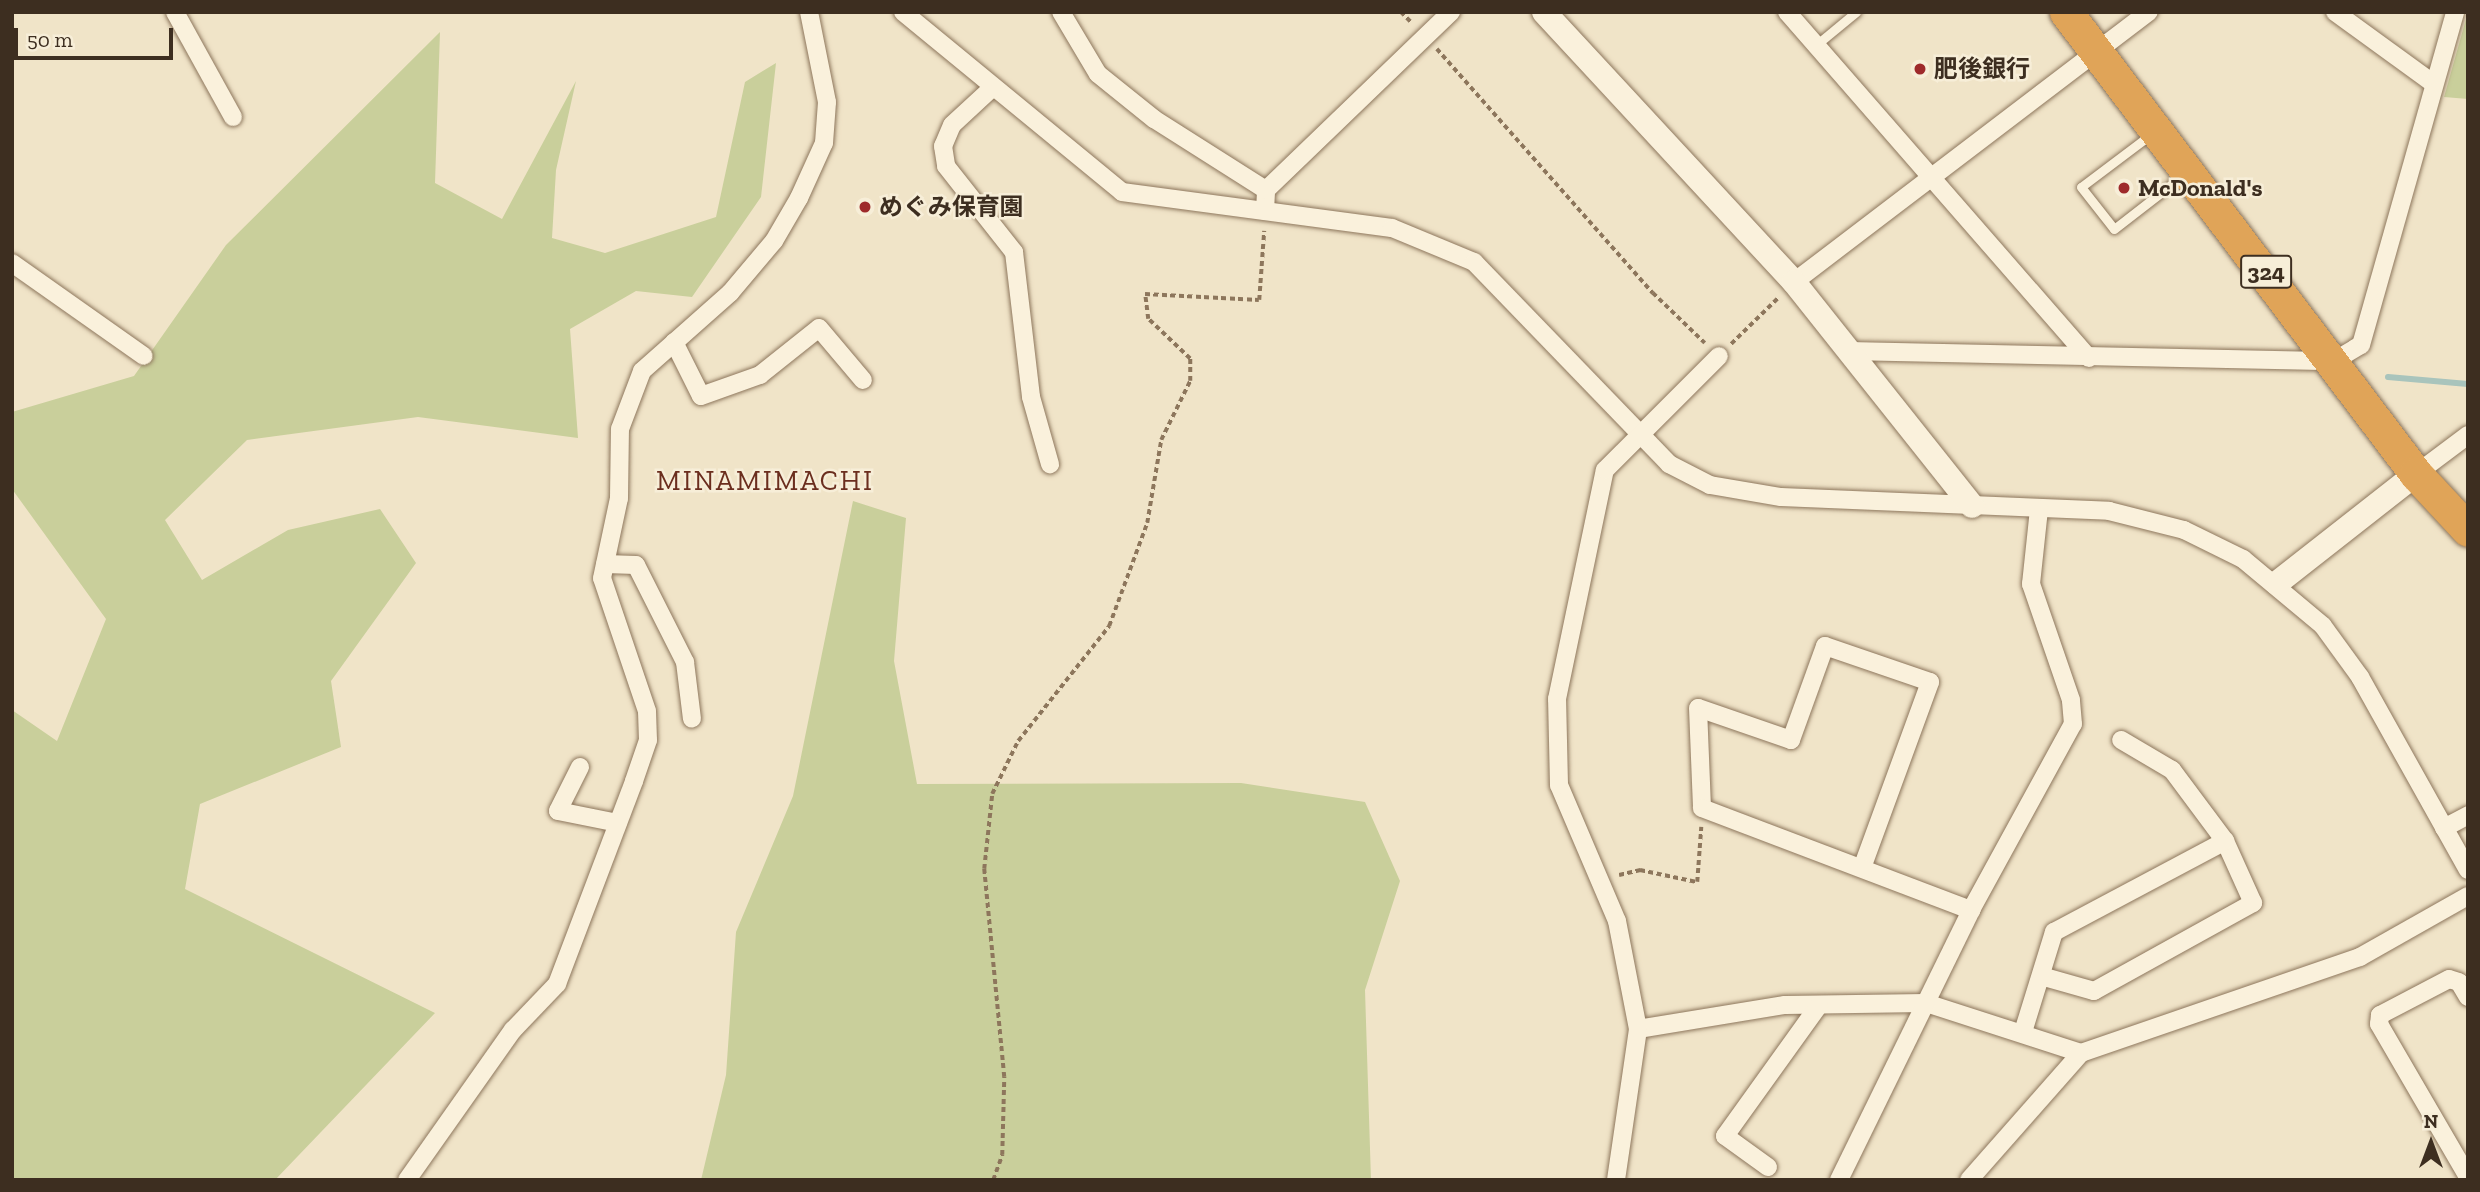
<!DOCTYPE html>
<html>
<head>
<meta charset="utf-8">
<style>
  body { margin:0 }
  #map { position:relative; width:2480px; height:1192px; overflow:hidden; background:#f0e4c8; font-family:"Zilla Slab","Noto Sans JP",serif }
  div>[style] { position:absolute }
  .green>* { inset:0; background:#c9cf9b }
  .stream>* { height:6px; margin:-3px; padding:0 3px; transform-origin:3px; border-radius:3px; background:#a9c4bc }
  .path>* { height:3.5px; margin-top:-1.75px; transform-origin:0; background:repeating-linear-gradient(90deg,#8d765c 0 5px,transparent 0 8.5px) }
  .roads { filter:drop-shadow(0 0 2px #8d765c) drop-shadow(0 0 2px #8d765c) }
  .lane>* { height:9px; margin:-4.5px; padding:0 4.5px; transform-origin:4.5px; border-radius:4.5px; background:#faf1dc }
  .street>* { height:18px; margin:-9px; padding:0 9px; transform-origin:9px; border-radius:9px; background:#faf1dc }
  .secondary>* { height:24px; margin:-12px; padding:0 12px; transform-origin:12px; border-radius:12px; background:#faf1dc }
  .highway>* { height:33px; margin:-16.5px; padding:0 16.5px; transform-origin:16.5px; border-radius:16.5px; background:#e0a458 }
  .dots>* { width:19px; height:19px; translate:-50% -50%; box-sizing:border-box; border:4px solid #f7eed8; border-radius:50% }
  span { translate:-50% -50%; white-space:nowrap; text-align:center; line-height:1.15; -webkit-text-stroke:5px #f7eed8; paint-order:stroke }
  .shield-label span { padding:2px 5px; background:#f7eed8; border:2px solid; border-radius:5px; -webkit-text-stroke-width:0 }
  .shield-label { font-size:23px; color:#3d2e20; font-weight:700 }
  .poi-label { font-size:24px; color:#3d2e20; font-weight:700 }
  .left { translate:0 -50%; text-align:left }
  .quarter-label { font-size:28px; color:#6b2e1e; letter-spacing:2px }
  .frame { position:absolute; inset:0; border:14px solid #3d2e20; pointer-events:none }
  .north { position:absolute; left:2396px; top:1108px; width:70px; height:70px; -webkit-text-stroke:5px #f7eed8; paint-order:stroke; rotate:0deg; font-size:19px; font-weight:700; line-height:28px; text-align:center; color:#3d2e20 }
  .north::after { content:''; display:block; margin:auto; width:24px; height:32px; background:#3d2e20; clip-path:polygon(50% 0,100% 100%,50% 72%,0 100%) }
  .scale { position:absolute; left:14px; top:28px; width:159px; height:32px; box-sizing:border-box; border:4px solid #3d2e20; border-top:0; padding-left:9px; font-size:21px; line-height:24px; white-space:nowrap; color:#3d2e20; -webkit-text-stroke:5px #f7eed8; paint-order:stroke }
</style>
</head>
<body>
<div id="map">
  <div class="green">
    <i style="clip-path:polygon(2468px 12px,2468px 99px,2444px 97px)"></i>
    <i style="clip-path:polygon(440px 32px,435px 183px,502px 219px,576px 81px,556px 170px,552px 238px,605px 253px,716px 217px,745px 82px,776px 63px,761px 197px,692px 297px,636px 291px,570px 329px,578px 438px,418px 417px,247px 440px,165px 520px,202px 580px,288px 530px,380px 509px,416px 563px,331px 681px,341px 747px,200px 804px,185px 889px,435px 1013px,275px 1180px,12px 1180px,12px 710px,57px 741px,106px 619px,12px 489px,12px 412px,134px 376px,226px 245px)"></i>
    <i style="clip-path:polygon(853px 501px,906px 518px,894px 661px,917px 784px,1241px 783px,1365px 802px,1400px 881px,1365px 990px,1371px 1180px,701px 1180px,726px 1075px,736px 932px,793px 796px)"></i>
  </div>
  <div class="stream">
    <i style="left:2388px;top:377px;width:80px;rotate:5deg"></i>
  </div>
  <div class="path">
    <i style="left:1401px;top:12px;width:16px;rotate:45deg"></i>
    <i style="left:1437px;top:49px;width:326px;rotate:48.5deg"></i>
    <i style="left:1653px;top:293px;width:72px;rotate:43.9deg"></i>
    <i style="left:1731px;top:344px;width:66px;rotate:-44.4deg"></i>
    <i style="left:1619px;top:875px;width:22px;rotate:-13deg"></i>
    <i style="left:1640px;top:870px;width:58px;rotate:11.9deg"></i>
    <i style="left:1697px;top:882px;width:55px;rotate:-85.8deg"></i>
    <i style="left:993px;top:1180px;width:27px;rotate:-70deg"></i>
    <i style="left:1002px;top:1155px;width:78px;rotate:-88.5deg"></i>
    <i style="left:1004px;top:1077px;width:209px;rotate:-95.5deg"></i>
    <i style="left:984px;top:869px;width:75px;rotate:-83.9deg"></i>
    <i style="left:992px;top:794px;width:59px;rotate:-63.9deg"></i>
    <i style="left:1018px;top:741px;width:147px;rotate:-51.6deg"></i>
    <i style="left:1109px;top:626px;width:110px;rotate:-69.7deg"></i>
    <i style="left:1147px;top:523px;width:84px;rotate:-80.4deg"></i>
    <i style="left:1161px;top:440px;width:66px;rotate:-63.8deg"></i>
    <i style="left:1190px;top:381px;width:22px;rotate:-90deg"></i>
    <i style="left:1190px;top:359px;width:58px;rotate:-136.4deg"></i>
    <i style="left:1148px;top:319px;width:25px;rotate:-97deg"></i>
    <i style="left:1145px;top:294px;width:114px;rotate:3deg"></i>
    <i style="left:1259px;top:300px;width:69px;rotate:-85.9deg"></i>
  </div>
  <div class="roads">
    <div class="lane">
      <i style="left:1816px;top:45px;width:52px;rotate:-39.5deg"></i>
      <i style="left:2150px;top:135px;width:86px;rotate:143deg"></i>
      <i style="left:2081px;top:187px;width:53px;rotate:51.8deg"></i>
      <i style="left:2114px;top:229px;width:85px;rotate:-37.8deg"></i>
    </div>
    <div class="street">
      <i style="left:175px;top:12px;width:120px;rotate:61.1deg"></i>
      <i style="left:903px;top:12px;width:283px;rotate:39.4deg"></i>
      <i style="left:1122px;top:192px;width:272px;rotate:7.6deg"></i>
      <i style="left:1392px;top:228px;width:89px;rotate:22.5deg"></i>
      <i style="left:1474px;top:262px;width:281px;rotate:46deg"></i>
      <i style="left:1669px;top:464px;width:46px;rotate:27.1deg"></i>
      <i style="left:1710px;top:485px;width:72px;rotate:9.6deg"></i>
      <i style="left:1781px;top:497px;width:328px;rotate:2.4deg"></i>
      <i style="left:2109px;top:511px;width:77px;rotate:14.2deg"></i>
      <i style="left:2184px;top:530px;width:66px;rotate:26.2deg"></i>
      <i style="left:2243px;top:559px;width:104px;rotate:39.9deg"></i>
      <i style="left:2323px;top:626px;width:63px;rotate:54deg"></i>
      <i style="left:2360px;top:677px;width:221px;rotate:60.8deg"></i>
      <i style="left:1061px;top:12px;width:72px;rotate:59.2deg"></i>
      <i style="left:1098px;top:74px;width:72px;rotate:38.8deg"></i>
      <i style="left:1154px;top:119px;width:133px;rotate:32.4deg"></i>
      <i style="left:1787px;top:12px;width:459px;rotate:48.9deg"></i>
      <i style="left:2335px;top:12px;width:122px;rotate:36deg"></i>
      <i style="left:992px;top:88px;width:54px;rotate:137.2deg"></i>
      <i style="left:952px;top:125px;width:23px;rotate:113deg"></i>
      <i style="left:943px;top:146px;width:20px;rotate:81deg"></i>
      <i style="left:946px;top:166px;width:110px;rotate:51.7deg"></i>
      <i style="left:1014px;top:252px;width:146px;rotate:83.3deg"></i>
      <i style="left:1031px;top:397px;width:70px;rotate:74.2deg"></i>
      <i style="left:1265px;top:211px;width:21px;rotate:-87deg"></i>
      <i style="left:1266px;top:190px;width:257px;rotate:-43.9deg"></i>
      <i style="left:12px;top:263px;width:161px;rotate:35.2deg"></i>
      <i style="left:1794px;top:282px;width:446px;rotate:-37.3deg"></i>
      <i style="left:674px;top:342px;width:60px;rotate:63.4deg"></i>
      <i style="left:701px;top:396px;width:63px;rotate:-19.6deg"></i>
      <i style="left:760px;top:375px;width:75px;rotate:-38.5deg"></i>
      <i style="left:819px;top:328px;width:68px;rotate:49.8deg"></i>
      <i style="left:1848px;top:351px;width:486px;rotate:1.2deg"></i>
      <i style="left:2334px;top:361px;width:31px;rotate:-31deg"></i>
      <i style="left:2361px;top:345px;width:346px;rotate:-74.2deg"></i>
      <i style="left:2416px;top:474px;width:65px;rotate:-36.9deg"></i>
      <i style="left:605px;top:564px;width:31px;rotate:2deg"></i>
      <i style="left:636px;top:565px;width:109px;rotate:63.2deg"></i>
      <i style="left:685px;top:662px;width:57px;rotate:83deg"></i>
      <i style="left:580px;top:767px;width:49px;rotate:116.6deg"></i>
      <i style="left:558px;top:811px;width:61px;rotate:11.3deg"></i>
      <i style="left:2444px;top:828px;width:27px;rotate:-28deg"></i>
      <i style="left:1862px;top:868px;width:198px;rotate:-69.9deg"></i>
      <i style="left:1930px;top:682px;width:111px;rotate:-161.1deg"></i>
      <i style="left:1825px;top:646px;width:100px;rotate:109.9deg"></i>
      <i style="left:1791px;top:740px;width:98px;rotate:-161deg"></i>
      <i style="left:1698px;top:708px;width:100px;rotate:87.7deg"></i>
      <i style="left:1702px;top:808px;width:288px;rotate:20.8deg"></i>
      <i style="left:2041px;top:976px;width:55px;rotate:15.8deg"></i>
      <i style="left:2094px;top:991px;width:182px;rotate:-29deg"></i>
      <i style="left:2253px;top:903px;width:68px;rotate:-114.3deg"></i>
      <i style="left:2225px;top:841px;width:89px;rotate:-126.7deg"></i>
      <i style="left:2172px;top:770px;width:59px;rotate:-149.5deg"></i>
      <i style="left:2468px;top:997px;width:17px;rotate:-121deg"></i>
      <i style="left:2459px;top:982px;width:10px;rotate:-163deg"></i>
      <i style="left:2449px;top:979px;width:78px;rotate:152.4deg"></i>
      <i style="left:2380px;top:1015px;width:9px;rotate:96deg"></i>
      <i style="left:2379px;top:1024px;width:177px;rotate:59.8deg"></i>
      <i style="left:1638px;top:1029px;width:149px;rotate:-9.3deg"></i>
      <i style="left:1785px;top:1005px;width:141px;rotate:-0.8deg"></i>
      <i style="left:1926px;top:1003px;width:163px;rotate:17.9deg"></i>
      <i style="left:2081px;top:1053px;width:295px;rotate:-19deg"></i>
      <i style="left:2360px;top:957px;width:124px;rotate:-29.5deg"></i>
      <i style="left:2023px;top:1032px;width:105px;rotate:-72.8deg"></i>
      <i style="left:2054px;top:932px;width:194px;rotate:-28deg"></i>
      <i style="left:1768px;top:1167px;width:53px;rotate:-144.2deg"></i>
      <i style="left:1725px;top:1136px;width:161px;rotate:-54.3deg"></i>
      <i style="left:407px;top:1180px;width:184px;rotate:-54.8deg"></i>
      <i style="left:513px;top:1030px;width:64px;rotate:-46.3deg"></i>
      <i style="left:557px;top:984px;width:217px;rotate:-69.2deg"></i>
      <i style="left:634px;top:781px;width:43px;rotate:-71.1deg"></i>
      <i style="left:648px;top:740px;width:29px;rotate:-92deg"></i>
      <i style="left:647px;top:711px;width:140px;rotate:-108.7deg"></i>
      <i style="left:602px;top:578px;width:82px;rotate:-78deg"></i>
      <i style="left:619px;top:498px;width:69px;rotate:-89.2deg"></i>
      <i style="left:620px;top:429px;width:62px;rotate:-69.2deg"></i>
      <i style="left:642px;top:371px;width:118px;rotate:-41.6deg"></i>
      <i style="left:730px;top:293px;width:68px;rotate:-49.8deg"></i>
      <i style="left:774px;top:241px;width:50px;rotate:-59.8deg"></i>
      <i style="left:799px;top:198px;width:60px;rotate:-65.6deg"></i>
      <i style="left:824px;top:143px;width:41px;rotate:-85.8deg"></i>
      <i style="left:827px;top:102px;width:92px;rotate:-101.3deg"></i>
      <i style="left:1616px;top:1180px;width:153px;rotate:-81.7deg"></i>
      <i style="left:1638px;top:1029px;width:110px;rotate:-101deg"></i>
      <i style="left:1617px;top:921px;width:148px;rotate:-113.1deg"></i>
      <i style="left:1559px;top:785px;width:86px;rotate:-91.3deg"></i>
      <i style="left:1557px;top:699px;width:234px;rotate:-78.2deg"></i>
      <i style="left:1605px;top:470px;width:161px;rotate:-45deg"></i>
      <i style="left:1839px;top:1180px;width:301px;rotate:-63.9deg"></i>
      <i style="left:1971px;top:910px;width:212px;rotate:-61.3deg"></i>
      <i style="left:2073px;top:724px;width:24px;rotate:-95deg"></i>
      <i style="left:2071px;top:700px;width:123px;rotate:-109deg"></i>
      <i style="left:2031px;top:584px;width:75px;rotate:-83.9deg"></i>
      <i style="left:1969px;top:1180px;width:169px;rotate:-48.6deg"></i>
    </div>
    <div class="secondary">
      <i style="left:1544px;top:12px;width:368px;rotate:47.2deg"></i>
      <i style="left:1794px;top:282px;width:286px;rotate:51.5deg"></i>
      <i style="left:2277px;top:583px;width:177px;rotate:-38.1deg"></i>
    </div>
    <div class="highway">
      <i style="left:2066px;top:12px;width:580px;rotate:52.85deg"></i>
      <i style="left:2416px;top:474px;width:76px;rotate:47.1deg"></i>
    </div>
  </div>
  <div class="dots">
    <i style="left:1920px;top:69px;background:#9e2a2b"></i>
    <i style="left:2124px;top:188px;background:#9e2a2b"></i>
    <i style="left:865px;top:207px;background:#9e2a2b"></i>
  </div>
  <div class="shield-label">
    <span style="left:2266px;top:272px">324</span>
  </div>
  <div class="poi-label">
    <span class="left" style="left:1934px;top:69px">肥後銀行</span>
    <span class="left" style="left:2138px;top:188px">McDonald's</span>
    <span class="left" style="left:879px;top:207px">めぐみ保育園</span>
  </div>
  <div class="quarter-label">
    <span style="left:765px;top:481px">MINAMIMACHI</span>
  </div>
  <div class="frame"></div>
  <div class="north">N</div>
  <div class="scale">50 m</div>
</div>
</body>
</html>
